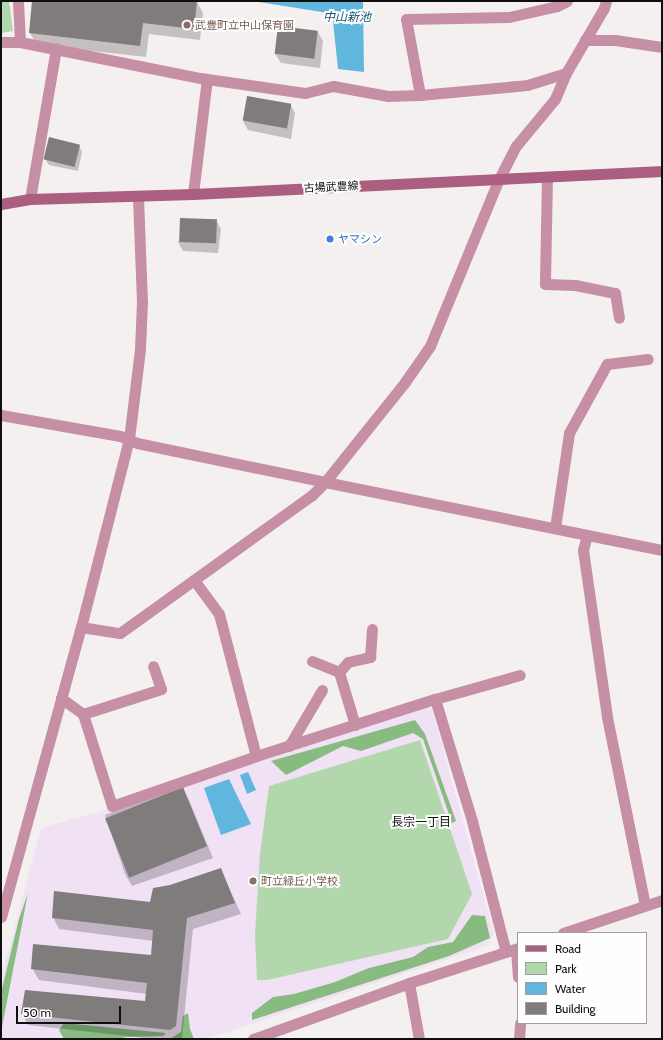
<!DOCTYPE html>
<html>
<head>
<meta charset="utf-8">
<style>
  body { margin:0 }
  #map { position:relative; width:663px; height:1040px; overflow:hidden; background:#f4f0ef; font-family:Cabin,"Noto Sans JP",sans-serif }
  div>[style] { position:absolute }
  .education>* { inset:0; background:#f0e1f5 }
  .green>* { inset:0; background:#b2d7ad }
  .forest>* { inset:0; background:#87bb80 }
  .water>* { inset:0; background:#60b6dc }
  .shadow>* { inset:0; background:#0003 }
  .building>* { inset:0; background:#7f7c7b; transform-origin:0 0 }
  .minor>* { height:11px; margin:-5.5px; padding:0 5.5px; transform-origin:5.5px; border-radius:5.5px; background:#c68fa5 }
  .tertiary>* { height:11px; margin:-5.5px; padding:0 5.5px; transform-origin:5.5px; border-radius:5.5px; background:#c68fa5 }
  .secondary>* { height:11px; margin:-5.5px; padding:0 5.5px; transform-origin:5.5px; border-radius:5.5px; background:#ac5e80 }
  .dots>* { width:11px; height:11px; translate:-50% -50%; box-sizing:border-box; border:2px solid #fffefe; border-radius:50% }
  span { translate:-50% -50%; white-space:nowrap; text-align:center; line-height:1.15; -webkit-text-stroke:4px #fffefe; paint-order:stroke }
  .education-label { font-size:11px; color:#785e54 }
  .left { translate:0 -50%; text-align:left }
  .street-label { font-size:11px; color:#100f0f }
  .shop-label { font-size:11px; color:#366cbe }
  .water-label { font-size:12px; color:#0e5570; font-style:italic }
  .neighbourhood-label { font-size:12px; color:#100f0f }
  .frame { position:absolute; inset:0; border:2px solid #100f0f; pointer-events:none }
  .legend { position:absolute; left:517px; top:932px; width:130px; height:92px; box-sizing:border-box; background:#fffefe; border:1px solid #9f9e9e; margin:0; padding:5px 7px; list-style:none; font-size:12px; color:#100f0f }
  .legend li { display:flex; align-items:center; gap:8px; height:20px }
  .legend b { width:20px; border:1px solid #9f9e9e }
  .scale { position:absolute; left:16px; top:1006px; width:105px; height:18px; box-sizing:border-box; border:2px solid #100f0f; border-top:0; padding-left:5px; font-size:12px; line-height:14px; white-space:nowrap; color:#100f0f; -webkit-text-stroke:3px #fffefe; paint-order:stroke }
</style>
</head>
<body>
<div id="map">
  <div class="education">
    <i style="clip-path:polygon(425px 704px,432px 709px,494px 934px,487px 946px,206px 1039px,1px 1039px,1px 979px,41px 828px,105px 810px,207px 772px)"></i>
  </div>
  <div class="green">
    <i style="clip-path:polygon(1px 1px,9px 1px,13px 31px,1px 33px)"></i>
    <i style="clip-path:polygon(420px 740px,472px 894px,448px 939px,267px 980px,257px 980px,255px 934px,260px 854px,269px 786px)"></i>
  </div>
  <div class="forest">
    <i style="clip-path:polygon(415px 720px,425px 734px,456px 821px,452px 823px,423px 739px,413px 733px,361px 751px,343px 746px,286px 775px,271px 761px)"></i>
    <i style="clip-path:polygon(28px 893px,1px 1032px,1px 993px,19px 919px)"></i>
    <i style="clip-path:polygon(472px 915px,485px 916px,490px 938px,449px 956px,252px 1020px,252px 1013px,273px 997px,294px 994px,335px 982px,369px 968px,413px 957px,428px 947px,453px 942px)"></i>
    <i style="clip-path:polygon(188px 1013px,190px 1029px,194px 1039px,170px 1039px,181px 1032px,183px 1016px)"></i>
    <i style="clip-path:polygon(64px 1023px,166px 1033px,163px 1036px,126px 1037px,118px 1039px,64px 1039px,59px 1030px)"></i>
  </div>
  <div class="water">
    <i style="clip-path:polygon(252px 1px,363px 1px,364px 72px,338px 69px,333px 21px,328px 13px)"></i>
    <i style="clip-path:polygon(248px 772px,256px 790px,247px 794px,240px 775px)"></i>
    <i style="clip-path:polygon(229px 779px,251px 824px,221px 835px,204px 788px)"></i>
  </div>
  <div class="shadow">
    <i style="clip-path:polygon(33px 1px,197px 2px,203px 13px,200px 40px,149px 34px,146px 57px,37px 45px,30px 33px)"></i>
    <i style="clip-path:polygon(279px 27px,318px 32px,323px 41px,320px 68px,281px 63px,275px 54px)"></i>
    <i style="clip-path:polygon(290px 104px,295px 113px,291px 139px,248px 130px,243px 121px)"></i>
    <i style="clip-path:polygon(79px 146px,82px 152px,78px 171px,49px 165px,45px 159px)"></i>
    <i style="clip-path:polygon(216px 220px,221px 229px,218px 253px,183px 251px,178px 242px)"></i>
    <i style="clip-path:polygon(182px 788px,189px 800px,213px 858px,132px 886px,125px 874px,105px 815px)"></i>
    <i style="clip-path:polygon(221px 870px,241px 914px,193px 929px,182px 1038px,154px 1039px,28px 1025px,22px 1014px,146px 1002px,147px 994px,39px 980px,32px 968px,152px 957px,153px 941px,59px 929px,53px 917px,151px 904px,170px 886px)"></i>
  </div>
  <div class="building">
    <i style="clip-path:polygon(32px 1px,197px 1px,194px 29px,143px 23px,140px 46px,29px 33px)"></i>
    <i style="left:278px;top:26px;width:40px;height:28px;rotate:7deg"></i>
    <i style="left:247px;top:96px;width:45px;height:25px;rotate:10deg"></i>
    <i style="left:49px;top:137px;width:32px;height:23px;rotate:14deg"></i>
    <i style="left:180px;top:218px;width:37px;height:24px;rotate:2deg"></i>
    <i style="left:183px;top:787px;width:64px;height:84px;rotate:68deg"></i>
    <i style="clip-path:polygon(221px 868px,235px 903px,187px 918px,176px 1026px,170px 1030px,21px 1014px,25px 990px,145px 1001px,147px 983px,31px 969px,33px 944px,151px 955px,153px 930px,52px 918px,54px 891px,150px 902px,153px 888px,170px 885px)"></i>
  </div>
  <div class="minor">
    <i style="left:18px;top:1px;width:41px;rotate:87.2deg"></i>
    <i style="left:585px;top:40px;width:30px"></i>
    <i style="left:615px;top:40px;width:48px;rotate:8.5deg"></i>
    <i style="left:1px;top:42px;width:19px"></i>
    <i style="left:20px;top:42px;width:184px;rotate:11.3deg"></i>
    <i style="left:200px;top:78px;width:106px;rotate:8.1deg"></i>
    <i style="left:305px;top:93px;width:29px;rotate:-14deg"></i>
    <i style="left:333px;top:86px;width:56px;rotate:10.3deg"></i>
    <i style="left:388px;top:96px;width:32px;rotate:-2deg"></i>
    <i style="left:420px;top:95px;width:107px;rotate:-5.3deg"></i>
    <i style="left:527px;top:85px;width:41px;rotate:-17.1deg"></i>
    <i style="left:420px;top:95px;width:77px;rotate:-100.4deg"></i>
    <i style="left:406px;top:19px;width:103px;rotate:-1.1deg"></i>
    <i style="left:509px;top:17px;width:49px;rotate:-12.9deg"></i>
    <i style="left:557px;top:6px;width:11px;rotate:-27deg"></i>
    <i style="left:547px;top:177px;width:107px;rotate:91.1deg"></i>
    <i style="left:545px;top:284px;width:30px;rotate:2deg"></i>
    <i style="left:575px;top:285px;width:41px;rotate:11.3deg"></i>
    <i style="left:615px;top:293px;width:25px;rotate:81deg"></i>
    <i style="left:499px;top:179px;width:37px;rotate:-63deg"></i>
    <i style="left:516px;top:146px;width:61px;rotate:-50.3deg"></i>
    <i style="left:555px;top:99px;width:28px;rotate:-67deg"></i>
    <i style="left:566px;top:73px;width:75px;rotate:-59.7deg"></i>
    <i style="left:604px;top:8px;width:7px;rotate:-74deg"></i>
    <i style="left:193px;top:194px;width:116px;rotate:-83.1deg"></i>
    <i style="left:30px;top:199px;width:153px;rotate:-80.2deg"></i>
    <i style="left:1px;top:415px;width:121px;rotate:10deg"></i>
    <i style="left:120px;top:436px;width:18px;rotate:22deg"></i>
    <i style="left:137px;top:443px;width:192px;rotate:11.7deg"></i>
    <i style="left:325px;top:482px;width:344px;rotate:11.4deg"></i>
    <i style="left:555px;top:528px;width:96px;rotate:-81.6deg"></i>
    <i style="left:569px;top:433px;width:79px;rotate:-61.2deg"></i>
    <i style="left:607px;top:364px;width:41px;rotate:-7deg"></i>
    <i style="left:587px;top:535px;width:16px;rotate:105deg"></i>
    <i style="left:583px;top:550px;width:169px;rotate:81.8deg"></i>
    <i style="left:607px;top:717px;width:192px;rotate:78.6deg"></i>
    <i style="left:194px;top:580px;width:42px;rotate:53.7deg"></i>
    <i style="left:219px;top:614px;width:147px;rotate:75.4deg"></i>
    <i style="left:312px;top:661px;width:29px;rotate:22deg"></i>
    <i style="left:61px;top:698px;width:27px;rotate:36deg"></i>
    <i style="left:83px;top:714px;width:96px;rotate:72.5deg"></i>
    <i style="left:112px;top:806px;width:152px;rotate:-19.1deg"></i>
    <i style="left:256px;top:756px;width:188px;rotate:-17.7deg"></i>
    <i style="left:435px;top:699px;width:127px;rotate:73.1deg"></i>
    <i style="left:472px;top:821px;width:135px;rotate:75.5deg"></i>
    <i style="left:435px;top:699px;width:88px;rotate:-15.8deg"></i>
    <i style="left:83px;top:714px;width:82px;rotate:-17.8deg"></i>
    <i style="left:161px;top:689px;width:24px;rotate:-109deg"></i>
    <i style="left:355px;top:725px;width:55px;rotate:-106.8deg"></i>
    <i style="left:339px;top:672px;width:13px;rotate:-48deg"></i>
    <i style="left:348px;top:662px;width:23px;rotate:-13deg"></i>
    <i style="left:370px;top:657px;width:28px;rotate:-86deg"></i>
    <i style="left:289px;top:746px;width:65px;rotate:-59.5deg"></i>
    <i style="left:516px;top:949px;width:28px;rotate:86deg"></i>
    <i style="left:409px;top:983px;width:57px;rotate:79.9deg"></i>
    <i style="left:519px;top:1039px;width:16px;rotate:-86deg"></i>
  </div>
  <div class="tertiary">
    <i style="left:81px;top:627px;width:39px;rotate:9deg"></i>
    <i style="left:120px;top:633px;width:236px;rotate:-35.7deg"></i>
    <i style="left:312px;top:495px;width:18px;rotate:-45deg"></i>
    <i style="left:325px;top:482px;width:128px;rotate:-51.3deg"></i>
    <i style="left:405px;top:382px;width:44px;rotate:-55.2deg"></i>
    <i style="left:430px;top:346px;width:181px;rotate:-67.6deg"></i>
    <i style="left:1px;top:917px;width:301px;rotate:-74.6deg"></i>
    <i style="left:81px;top:627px;width:194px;rotate:-75.7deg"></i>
    <i style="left:129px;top:439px;width:91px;rotate:-83deg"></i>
    <i style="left:140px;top:349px;width:47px;rotate:-87.6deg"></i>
    <i style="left:142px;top:302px;width:105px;rotate:-92.2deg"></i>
    <i style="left:563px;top:933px;width:104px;rotate:-18.4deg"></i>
    <i style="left:253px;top:1039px;width:166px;rotate:-19.7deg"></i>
    <i style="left:409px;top:983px;width:114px;rotate:-17.8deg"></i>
  </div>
  <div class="secondary">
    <i style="left:1px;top:204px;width:29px;rotate:-10deg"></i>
    <i style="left:30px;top:199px;width:163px;rotate:-1.8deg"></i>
    <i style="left:193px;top:194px;width:470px;rotate:-2.8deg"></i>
  </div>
  <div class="dots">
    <i style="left:187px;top:25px;background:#8d6e63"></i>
    <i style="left:330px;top:239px;background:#3f7fe0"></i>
    <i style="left:253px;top:881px;background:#8d6e63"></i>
  </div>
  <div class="education-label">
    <span class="left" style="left:195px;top:25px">武豊町立中山保育園</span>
    <span class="left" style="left:261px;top:881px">町立緑丘小学校</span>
  </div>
  <div class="street-label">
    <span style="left:331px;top:187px;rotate:-3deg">古場武豊線</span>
  </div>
  <div class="shop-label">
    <span class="left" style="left:338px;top:239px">ヤマシン</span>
  </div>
  <div class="water-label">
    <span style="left:347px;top:17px">中山新池</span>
  </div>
  <div class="neighbourhood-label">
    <span style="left:421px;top:822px">長宗一丁目</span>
  </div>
  <div class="frame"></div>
  <ul class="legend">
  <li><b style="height:5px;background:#ac5e80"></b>Road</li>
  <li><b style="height:11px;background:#b2d7ad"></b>Park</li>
  <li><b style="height:11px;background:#60b6dc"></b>Water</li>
  <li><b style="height:11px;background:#7f7c7b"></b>Building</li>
  </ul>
  <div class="scale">50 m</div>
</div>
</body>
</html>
